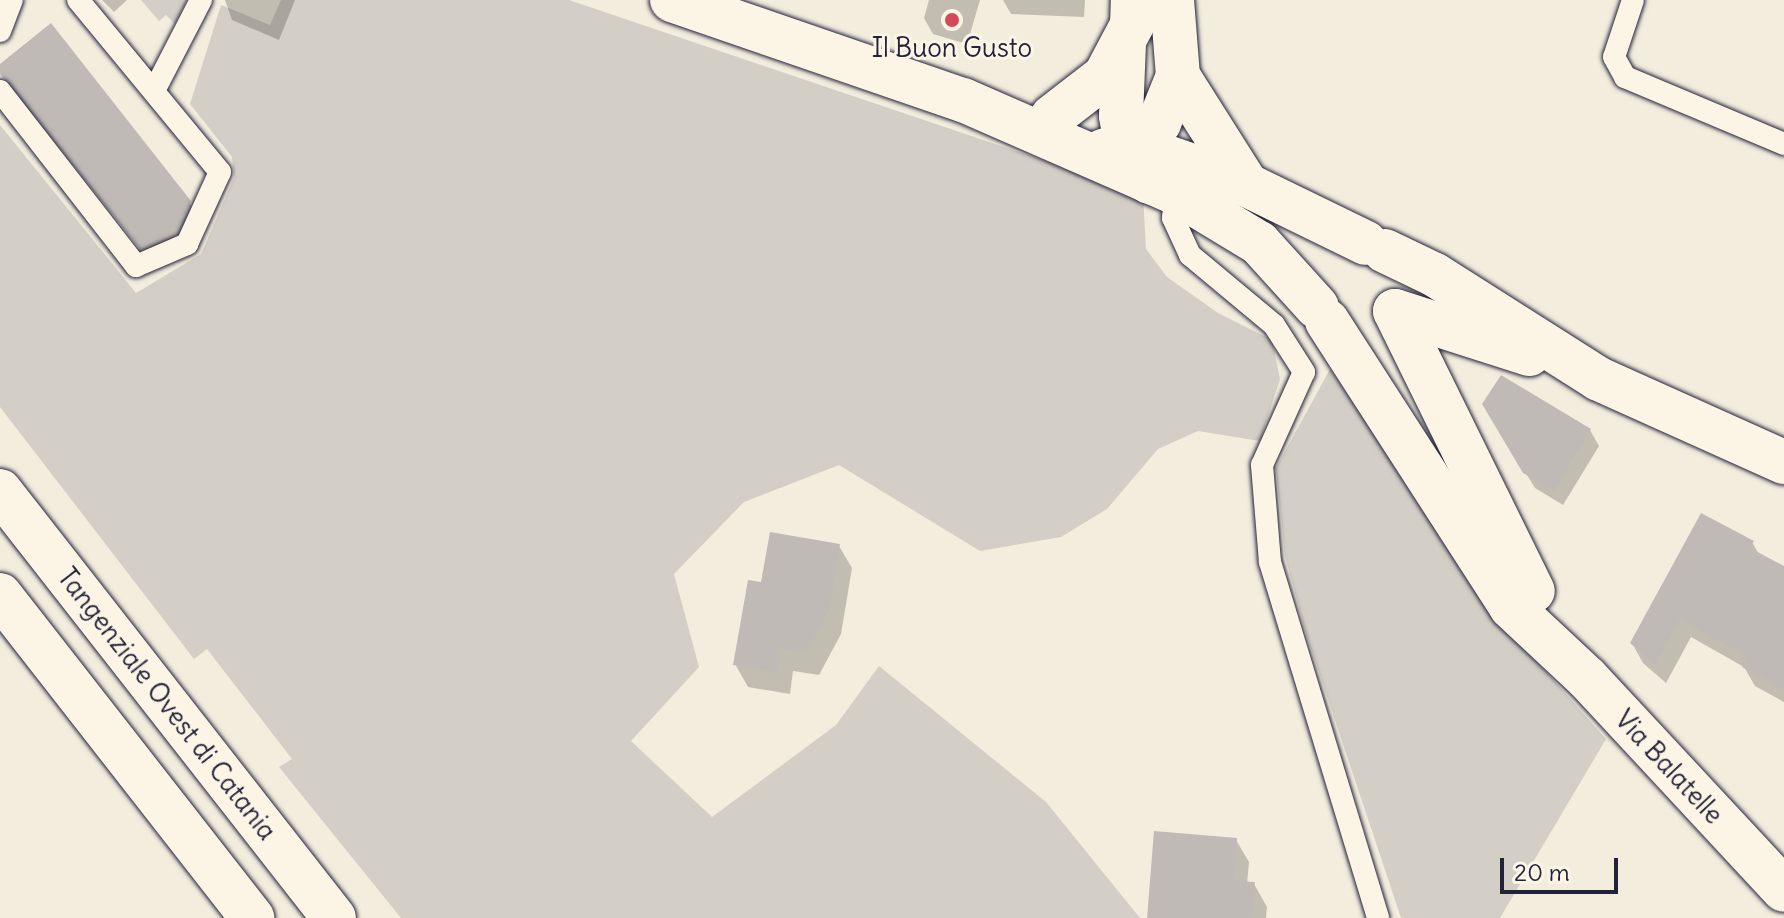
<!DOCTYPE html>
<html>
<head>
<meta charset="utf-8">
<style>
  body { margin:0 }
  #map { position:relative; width:1784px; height:918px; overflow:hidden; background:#f3edde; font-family:Delius,sans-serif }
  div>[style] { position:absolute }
  .green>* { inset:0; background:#d4cfc6 }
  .shadow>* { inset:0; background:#0003 }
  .building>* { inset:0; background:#bfbab6 }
  .roads { filter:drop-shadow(0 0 2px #22223b) drop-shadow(0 0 2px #22223b) }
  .service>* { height:22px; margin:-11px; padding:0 11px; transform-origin:11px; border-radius:11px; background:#fcf5e5 }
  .minor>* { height:44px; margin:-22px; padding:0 22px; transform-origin:22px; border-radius:22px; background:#fcf5e5 }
  .secondary>* { height:44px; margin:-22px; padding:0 22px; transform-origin:22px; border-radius:22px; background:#fcf5e5 }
  .motorway>* { height:44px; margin:-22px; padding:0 22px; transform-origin:22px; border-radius:22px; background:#fcf5e5 }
  .dots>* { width:22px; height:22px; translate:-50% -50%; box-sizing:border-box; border:4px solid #fcf5e5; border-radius:50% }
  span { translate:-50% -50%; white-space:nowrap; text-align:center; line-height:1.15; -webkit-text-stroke:6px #fcf5e5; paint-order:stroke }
  .poi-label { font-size:26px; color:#22223b }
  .street-label { font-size:26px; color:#22223b }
  .scale { position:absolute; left:1500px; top:858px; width:118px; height:36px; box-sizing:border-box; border:4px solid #22223b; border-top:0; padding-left:10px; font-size:24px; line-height:28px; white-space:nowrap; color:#22223b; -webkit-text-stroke:6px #fcf5e5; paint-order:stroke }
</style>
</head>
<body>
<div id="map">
  <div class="green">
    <i style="clip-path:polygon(141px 0,187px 0,175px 24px,166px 15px,159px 21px)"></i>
    <i style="clip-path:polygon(281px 0,569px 0,1143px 194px,1146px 249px,1167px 277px,1218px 313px,1272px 340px,1280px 379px,1260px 441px,1198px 431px,1158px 449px,1107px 509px,1061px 537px,980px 551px,839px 465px,744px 502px,674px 574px,699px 667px,631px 741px,712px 817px,836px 725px,879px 666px,1046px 802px,1140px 918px,401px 918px,279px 767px,292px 759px,207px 649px,194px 659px,0 407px,0 125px,136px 293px,201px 254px,234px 178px,232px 157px,190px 104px,221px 5px,270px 25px)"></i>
    <i style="clip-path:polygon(1330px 369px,1513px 635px,1606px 739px,1500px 918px,1401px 918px,1306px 633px,1285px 556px,1276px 468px)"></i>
  </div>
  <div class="shadow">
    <i style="clip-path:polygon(102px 0,127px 0,114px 12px)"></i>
    <i style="clip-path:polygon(225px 0,295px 0,279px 40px,232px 20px)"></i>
    <i style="clip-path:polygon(929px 0,980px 0,967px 44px,933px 34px,924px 18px)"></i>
    <i style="clip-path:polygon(1003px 0,1085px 0,1084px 17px,1011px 14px)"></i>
    <i style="clip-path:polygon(0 66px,189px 202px,194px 210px,185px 230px,146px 255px,2px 75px)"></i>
    <i style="clip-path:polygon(1484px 404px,1590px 430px,1599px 446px,1563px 505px,1535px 488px)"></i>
    <i style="clip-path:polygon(1752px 542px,1760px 556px,1784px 569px,1784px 702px,1755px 686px,1744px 667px,1691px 637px,1666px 683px,1643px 663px,1632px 643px)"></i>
    <i style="clip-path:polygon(839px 546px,852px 568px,841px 634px,819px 675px,793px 671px,790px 694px,748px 687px,735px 664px,763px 585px)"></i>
    <i style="clip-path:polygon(1236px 840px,1249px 862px,1247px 884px,1254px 884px,1267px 907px,1266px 918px,1149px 918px)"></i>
  </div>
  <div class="building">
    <i style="clip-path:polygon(51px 23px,191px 201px,181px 223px,158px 241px,140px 249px,0 74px,0 64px)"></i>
    <i style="clip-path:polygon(1501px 375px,1591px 429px,1554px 491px,1523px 473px,1482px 404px)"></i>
    <i style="clip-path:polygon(1701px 513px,1754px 541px,1750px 548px,1784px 566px,1784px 690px,1742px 667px,1747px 657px,1680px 619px,1655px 665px,1630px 643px)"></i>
    <i style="clip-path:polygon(770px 532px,840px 544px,829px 610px,806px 653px,781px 649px,777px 672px,733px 665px,748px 580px,761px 582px)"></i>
    <i style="clip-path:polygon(1154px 831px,1237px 838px,1234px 881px,1255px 882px,1252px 918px,1147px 918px)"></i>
  </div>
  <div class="roads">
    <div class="service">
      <i style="left:1633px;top:0;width:60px;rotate:108.4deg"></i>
      <i style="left:1614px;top:57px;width:23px;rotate:61deg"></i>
      <i style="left:1625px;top:77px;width:173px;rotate:22.8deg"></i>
      <i style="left:0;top:31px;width:33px;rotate:-69deg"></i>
      <i style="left:155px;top:89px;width:100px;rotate:-62.7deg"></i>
      <i style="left:0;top:91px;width:222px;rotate:52.1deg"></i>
      <i style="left:136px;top:266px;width:56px;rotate:-23.3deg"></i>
      <i style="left:187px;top:244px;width:79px;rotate:-65.4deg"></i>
      <i style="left:220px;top:172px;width:223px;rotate:-129.5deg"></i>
      <i style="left:1176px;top:193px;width:25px;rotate:97deg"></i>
      <i style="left:1173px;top:218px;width:41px;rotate:65.3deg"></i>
      <i style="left:1190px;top:255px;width:109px;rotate:39.8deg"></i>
      <i style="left:1274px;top:325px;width:56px;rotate:57.4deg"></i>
      <i style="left:1304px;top:372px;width:102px;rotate:114.3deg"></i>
      <i style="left:1262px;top:465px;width:97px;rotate:85.3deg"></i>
      <i style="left:1270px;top:562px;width:372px;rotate:73.1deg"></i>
    </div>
    <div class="minor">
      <i style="left:1172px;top:0;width:76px;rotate:85.5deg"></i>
      <i style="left:1178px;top:76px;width:129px;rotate:57.7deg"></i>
      <i style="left:1124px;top:44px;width:72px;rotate:92.4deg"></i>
      <i style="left:1121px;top:116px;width:27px;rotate:80deg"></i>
      <i style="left:1126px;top:143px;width:45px;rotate:59.5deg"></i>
      <i style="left:1052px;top:117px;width:67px;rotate:-37.7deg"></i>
      <i style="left:1105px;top:76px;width:58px;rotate:-62.1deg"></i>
      <i style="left:1132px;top:25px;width:25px;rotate:-88deg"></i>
      <i style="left:1103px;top:151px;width:45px;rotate:-18deg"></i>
      <i style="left:1146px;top:137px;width:19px;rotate:-47deg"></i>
      <i style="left:1159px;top:123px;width:51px;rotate:-68deg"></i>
    </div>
    <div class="secondary">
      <i style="left:672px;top:0;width:308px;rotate:19deg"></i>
      <i style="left:963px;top:100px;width:232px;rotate:23.6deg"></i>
      <i style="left:1176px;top:193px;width:97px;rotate:31.1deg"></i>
      <i style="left:1259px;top:243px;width:86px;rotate:47.8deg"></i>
      <i style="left:1138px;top:147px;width:115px;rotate:19.2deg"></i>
      <i style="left:1247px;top:185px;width:132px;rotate:26deg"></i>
      <i style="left:1385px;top:251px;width:55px;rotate:25.6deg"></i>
      <i style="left:1435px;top:275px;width:194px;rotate:32.4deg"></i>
      <i style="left:1599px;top:379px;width:203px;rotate:24.2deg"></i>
      <i style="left:1395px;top:311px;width:312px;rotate:63.8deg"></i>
      <i style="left:1395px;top:311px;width:141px;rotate:17.8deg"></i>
      <i style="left:1327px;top:321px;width:340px;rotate:57.2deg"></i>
      <i style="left:1511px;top:607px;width:104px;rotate:43.1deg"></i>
      <i style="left:1587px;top:678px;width:289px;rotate:47.1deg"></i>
    </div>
    <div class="motorway">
      <i style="left:0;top:491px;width:542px;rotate:51.97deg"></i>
      <i style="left:0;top:595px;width:410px;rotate:52deg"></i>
    </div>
  </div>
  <div class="dots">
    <i style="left:952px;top:20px;background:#d1495b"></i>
  </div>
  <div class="poi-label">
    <span style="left:952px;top:48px">Il Buon Gusto</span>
  </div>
  <div class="street-label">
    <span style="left:167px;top:704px;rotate:52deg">Tangenziale Ovest di Catania</span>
    <span style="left:1669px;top:767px;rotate:47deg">Via Balatelle</span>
  </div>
  <div class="scale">20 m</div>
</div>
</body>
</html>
